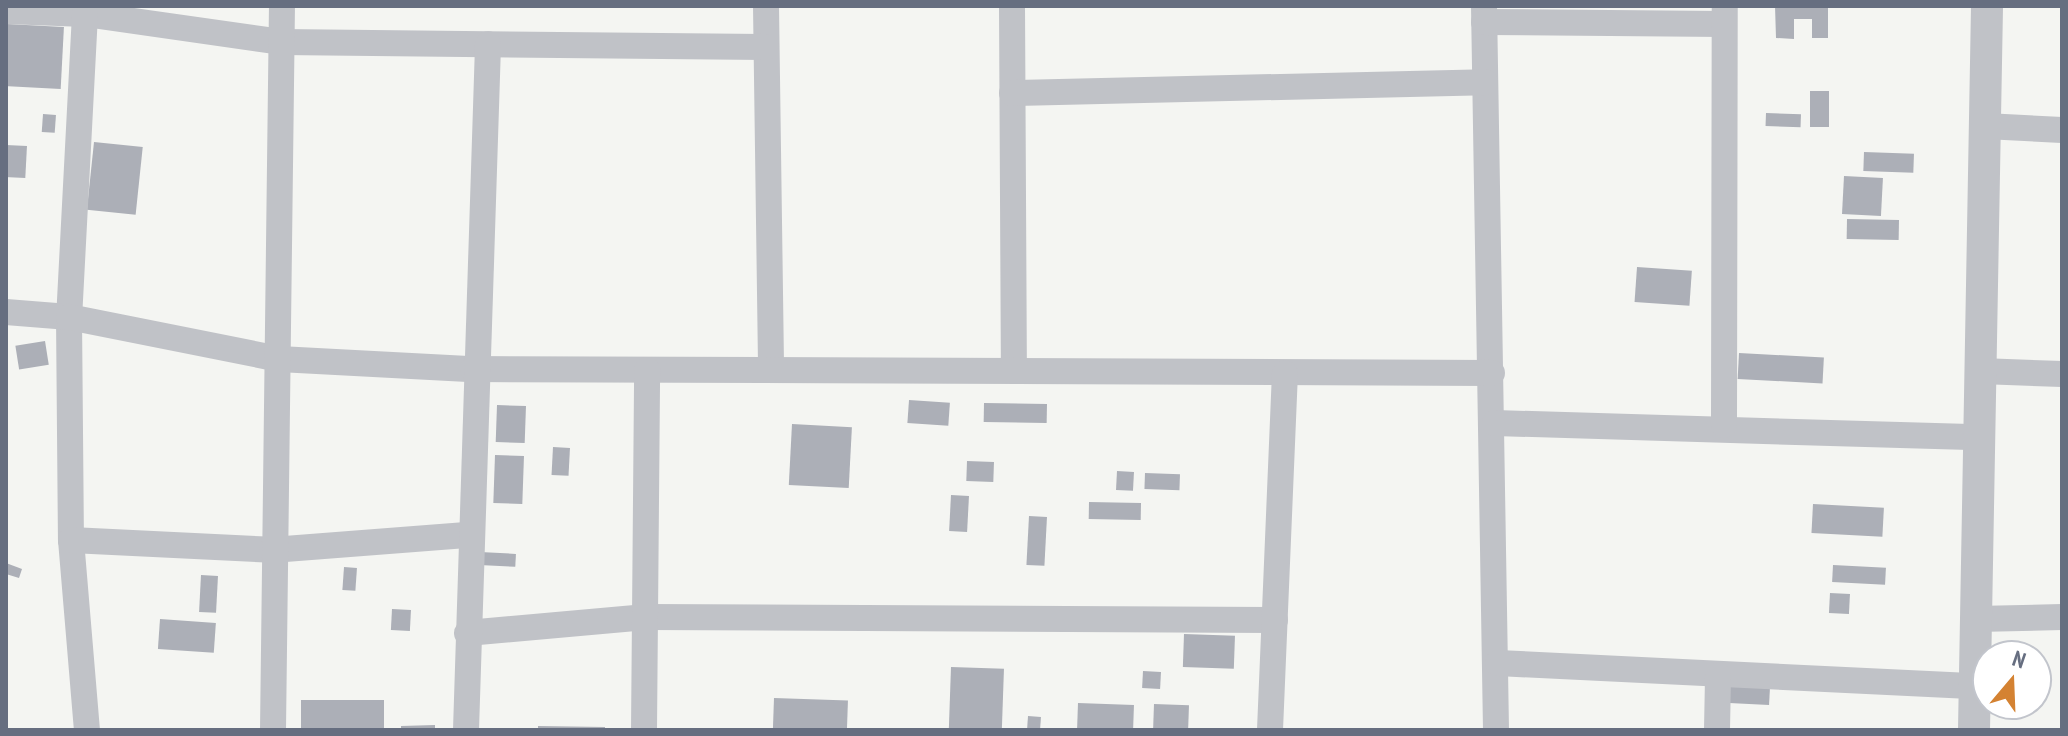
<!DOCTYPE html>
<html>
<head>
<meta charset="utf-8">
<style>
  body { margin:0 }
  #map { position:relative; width:2068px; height:736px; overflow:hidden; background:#f4f5f2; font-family:"PT Sans Narrow",sans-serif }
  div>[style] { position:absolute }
  .building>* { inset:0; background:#acafb7; transform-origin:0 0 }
  .minor>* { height:26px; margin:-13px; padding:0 13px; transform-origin:13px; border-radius:13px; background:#c0c2c7 }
  .tertiary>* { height:32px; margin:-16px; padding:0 16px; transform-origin:16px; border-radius:16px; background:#c0c2c7 }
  span { translate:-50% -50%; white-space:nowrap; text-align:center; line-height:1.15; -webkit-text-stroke:8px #fff; paint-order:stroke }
  .frame { position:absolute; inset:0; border:8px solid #666e80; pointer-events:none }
  .north { position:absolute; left:1972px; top:640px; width:80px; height:80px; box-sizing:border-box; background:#fff; border:2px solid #c2c5cc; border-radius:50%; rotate:19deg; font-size:22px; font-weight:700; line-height:32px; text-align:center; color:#666e80 }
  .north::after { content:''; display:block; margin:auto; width:28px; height:36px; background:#d48232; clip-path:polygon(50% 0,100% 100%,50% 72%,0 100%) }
</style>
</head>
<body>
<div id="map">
  <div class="building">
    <i style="clip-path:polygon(1775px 6px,1828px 6px,1828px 38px,1812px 38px,1812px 19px,1794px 19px,1794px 39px,1776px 38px)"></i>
    <i style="left:7px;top:24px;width:57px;height:62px;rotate:3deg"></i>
    <i style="left:1810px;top:91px;width:19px;height:36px"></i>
    <i style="left:1766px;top:113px;width:35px;height:13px;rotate:2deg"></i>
    <i style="left:43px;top:114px;width:13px;height:18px;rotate:4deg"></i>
    <i style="left:94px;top:142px;width:49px;height:68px;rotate:6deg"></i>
    <i style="left:6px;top:145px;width:21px;height:32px;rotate:3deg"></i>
    <i style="left:1864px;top:152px;width:50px;height:19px;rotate:2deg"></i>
    <i style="left:1844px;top:176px;width:39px;height:38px;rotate:3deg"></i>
    <i style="left:1847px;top:219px;width:52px;height:20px;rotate:1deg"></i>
    <i style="left:1637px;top:267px;width:55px;height:35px;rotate:4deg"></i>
    <i style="left:45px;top:341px;width:24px;height:30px;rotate:81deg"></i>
    <i style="left:1739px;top:353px;width:85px;height:26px;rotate:3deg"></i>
    <i style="left:909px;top:400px;width:41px;height:23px;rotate:4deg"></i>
    <i style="left:984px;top:403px;width:63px;height:19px;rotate:1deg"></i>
    <i style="left:497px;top:405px;width:29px;height:37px;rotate:2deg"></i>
    <i style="left:792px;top:424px;width:60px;height:61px;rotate:3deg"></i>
    <i style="left:553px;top:447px;width:17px;height:28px;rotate:3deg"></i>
    <i style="left:495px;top:455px;width:29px;height:48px;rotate:2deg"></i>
    <i style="left:967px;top:461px;width:27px;height:20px;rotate:2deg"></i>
    <i style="left:1117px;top:471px;width:17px;height:19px;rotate:3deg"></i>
    <i style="left:1145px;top:473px;width:35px;height:16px;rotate:2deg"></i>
    <i style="left:951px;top:495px;width:18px;height:36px;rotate:3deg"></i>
    <i style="left:1089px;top:502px;width:52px;height:17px;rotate:1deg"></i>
    <i style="left:1813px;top:504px;width:71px;height:29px;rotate:3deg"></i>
    <i style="left:1029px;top:516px;width:18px;height:49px;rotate:3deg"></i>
    <i style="left:480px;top:552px;width:36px;height:13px;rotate:3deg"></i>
    <i style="clip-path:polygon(6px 563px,22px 569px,19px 578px,6px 574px)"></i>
    <i style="left:1833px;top:565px;width:53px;height:17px;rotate:3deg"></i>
    <i style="left:344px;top:567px;width:13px;height:23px;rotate:4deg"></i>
    <i style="left:201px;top:575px;width:17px;height:37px;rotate:3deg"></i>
    <i style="left:1830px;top:593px;width:20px;height:20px;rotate:3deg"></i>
    <i style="left:392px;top:609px;width:19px;height:21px;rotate:3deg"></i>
    <i style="left:160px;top:619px;width:56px;height:30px;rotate:4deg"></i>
    <i style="left:1184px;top:634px;width:51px;height:33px;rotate:2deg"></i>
    <i style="left:951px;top:667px;width:53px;height:63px;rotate:2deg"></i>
    <i style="left:1143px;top:671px;width:18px;height:17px;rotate:3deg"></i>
    <i style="left:1730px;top:686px;width:40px;height:17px;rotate:3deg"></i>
    <i style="left:774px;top:698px;width:74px;height:31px;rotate:2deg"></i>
    <i style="left:301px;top:700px;width:83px;height:30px"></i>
    <i style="left:1078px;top:703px;width:56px;height:27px;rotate:2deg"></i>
    <i style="left:1154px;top:704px;width:35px;height:26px;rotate:2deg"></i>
    <i style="left:1028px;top:716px;width:13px;height:14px;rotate:4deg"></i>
    <i style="clip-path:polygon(435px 725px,435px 730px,401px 730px,401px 726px)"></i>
    <i style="clip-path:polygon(538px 726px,605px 727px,605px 730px,538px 730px)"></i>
  </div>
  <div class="minor">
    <i style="left:766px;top:6px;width:364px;rotate:89.2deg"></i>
    <i style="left:1012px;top:6px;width:365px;rotate:89.7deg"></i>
    <i style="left:1484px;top:6px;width:724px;rotate:89.05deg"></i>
    <i style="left:6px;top:11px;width:79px;rotate:2.2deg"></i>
    <i style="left:85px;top:14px;width:198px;rotate:8.1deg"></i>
    <i style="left:281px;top:42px;width:485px;rotate:0.6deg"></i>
    <i style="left:85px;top:14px;width:303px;rotate:93deg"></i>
    <i style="left:69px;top:317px;width:223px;rotate:89.5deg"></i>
    <i style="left:71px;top:540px;width:191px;rotate:85.2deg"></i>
    <i style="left:1484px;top:22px;width:240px;rotate:0.5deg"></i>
    <i style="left:1012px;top:93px;width:473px;rotate:-1.3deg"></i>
    <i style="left:1985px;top:126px;width:77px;rotate:3deg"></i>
    <i style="left:6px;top:312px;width:63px;rotate:4.5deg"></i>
    <i style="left:69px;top:317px;width:214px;rotate:11.3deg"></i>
    <i style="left:279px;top:359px;width:194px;rotate:3deg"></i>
    <i style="left:473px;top:369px;width:1019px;rotate:0.22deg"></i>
    <i style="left:1980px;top:371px;width:82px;rotate:2.1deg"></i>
    <i style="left:1495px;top:423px;width:484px;rotate:1.7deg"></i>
    <i style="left:1724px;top:425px;width:419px;rotate:-89.9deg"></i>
    <i style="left:71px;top:540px;width:201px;rotate:2.8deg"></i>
    <i style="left:272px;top:550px;width:198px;rotate:-4.4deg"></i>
    <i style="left:1976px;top:619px;width:86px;rotate:-1.3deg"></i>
    <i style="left:467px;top:633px;width:180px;rotate:-5.1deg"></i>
    <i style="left:646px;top:617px;width:629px;rotate:0.27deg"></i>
    <i style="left:1498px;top:663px;width:478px;rotate:2.8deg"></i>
    <i style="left:273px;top:730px;width:724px;rotate:-89.29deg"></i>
    <i style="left:466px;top:730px;width:686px;rotate:-88.16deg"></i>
    <i style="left:644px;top:730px;width:360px;rotate:-89.5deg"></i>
    <i style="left:1270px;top:730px;width:357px;rotate:-87.6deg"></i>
    <i style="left:1717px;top:730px;width:54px;rotate:-88.9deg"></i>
  </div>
  <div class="tertiary">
    <i style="left:1974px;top:730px;width:724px;rotate:-88.97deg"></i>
  </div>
  <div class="frame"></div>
  <div class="north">N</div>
</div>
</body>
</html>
